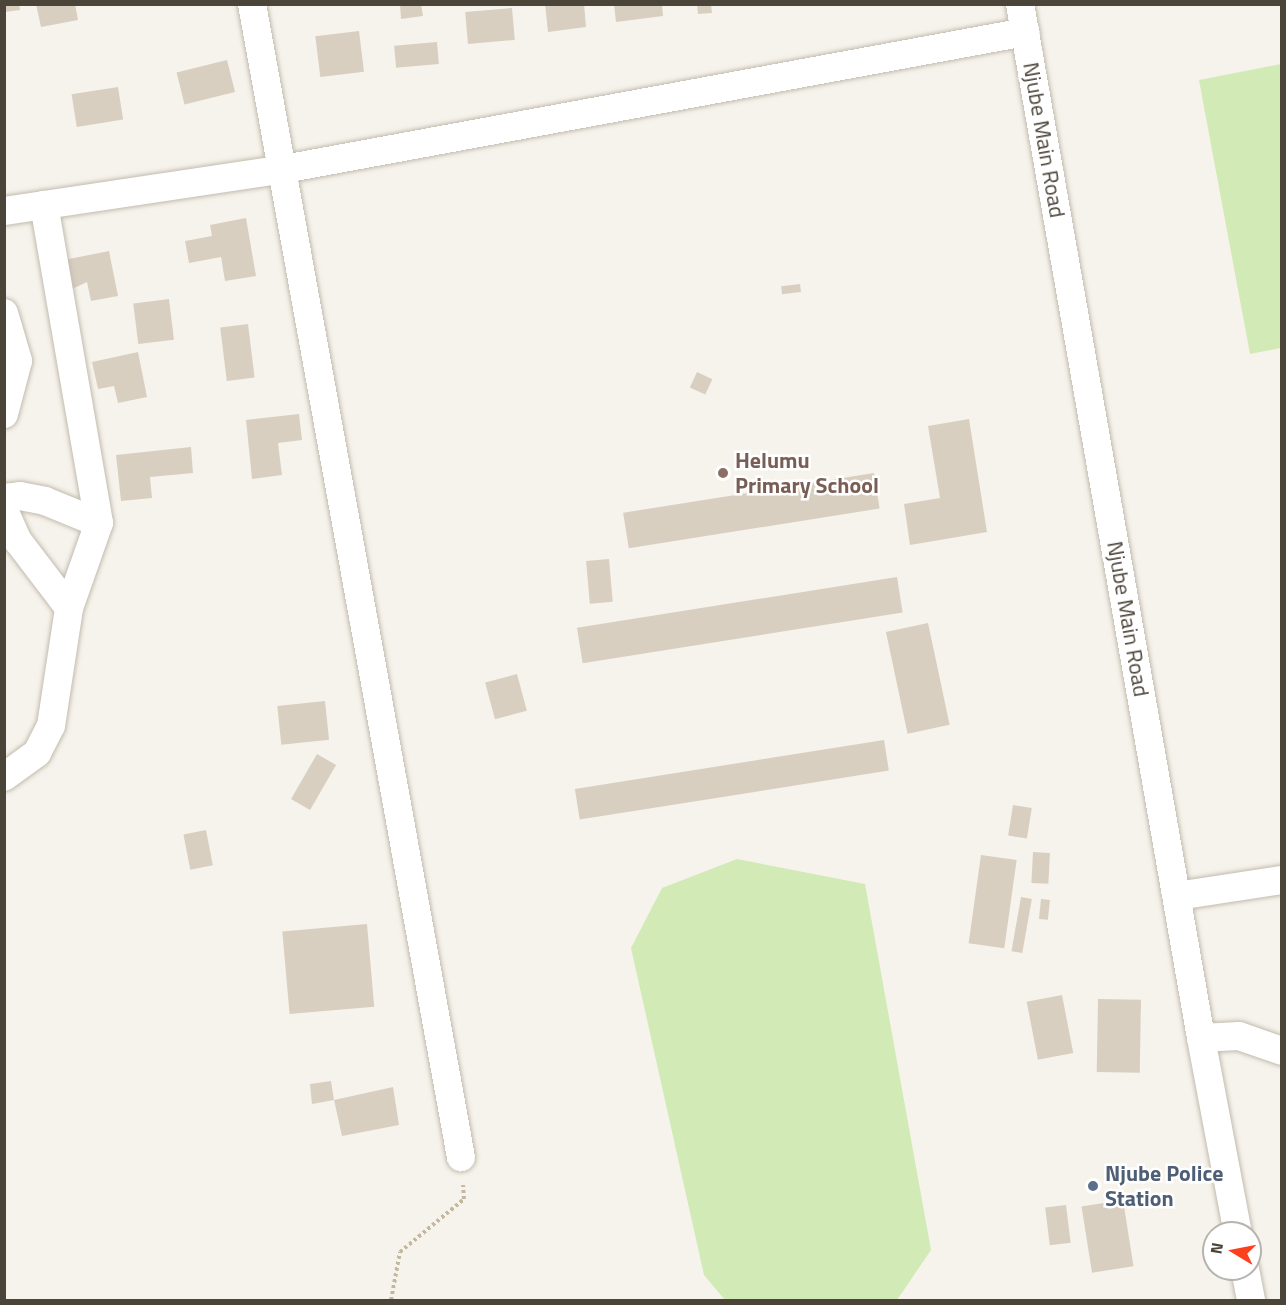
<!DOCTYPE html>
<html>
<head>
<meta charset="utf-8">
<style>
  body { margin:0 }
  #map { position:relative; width:1286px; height:1305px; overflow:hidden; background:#f6f3ec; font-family:"Titillium Web",sans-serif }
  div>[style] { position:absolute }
  .green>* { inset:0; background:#d2eab5 }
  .building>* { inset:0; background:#d8cfc1; transform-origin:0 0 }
  .path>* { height:4px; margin-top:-2px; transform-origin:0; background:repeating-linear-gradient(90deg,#c4b79f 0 3px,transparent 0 6px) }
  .roads { filter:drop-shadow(0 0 2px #c2bbae) drop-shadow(0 0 2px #c2bbae) }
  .minor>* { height:28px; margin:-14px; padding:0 14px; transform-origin:14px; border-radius:14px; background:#fff }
  .dots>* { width:16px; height:16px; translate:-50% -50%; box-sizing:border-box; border:3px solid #fff; border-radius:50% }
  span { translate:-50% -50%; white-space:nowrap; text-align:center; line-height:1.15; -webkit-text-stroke:5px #fff; paint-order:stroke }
  .street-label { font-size:22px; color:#4b4439 }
  .education-label { font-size:22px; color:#785e54; font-weight:700 }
  .left { translate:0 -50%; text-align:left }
  .service-label { font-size:22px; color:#4e5e75; font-weight:700 }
  .frame { position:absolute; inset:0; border:6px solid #4b4439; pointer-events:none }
  .north { position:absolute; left:1202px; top:1221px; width:60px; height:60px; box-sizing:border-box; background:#fff; border:2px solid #b7b4b0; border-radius:50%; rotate:280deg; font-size:16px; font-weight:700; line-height:24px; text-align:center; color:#4b4439 }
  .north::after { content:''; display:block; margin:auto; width:21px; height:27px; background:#fc3f1d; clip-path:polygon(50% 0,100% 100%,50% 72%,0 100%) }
</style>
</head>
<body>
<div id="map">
  <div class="green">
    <i style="clip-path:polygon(1281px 64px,1281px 348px,1250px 354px,1199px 80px)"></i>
    <i style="clip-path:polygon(737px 859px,865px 884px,931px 1250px,897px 1300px,725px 1300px,704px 1275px,631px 948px,662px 888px)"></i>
  </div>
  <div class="building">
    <i style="clip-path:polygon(5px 4px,19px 4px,20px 10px,5px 12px)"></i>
    <i style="clip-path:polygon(36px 4px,75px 4px,78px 20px,41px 27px)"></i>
    <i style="clip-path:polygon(400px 4px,421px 4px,423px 16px,401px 19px)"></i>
    <i style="clip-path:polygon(545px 4px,584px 4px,586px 27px,548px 32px)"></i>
    <i style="clip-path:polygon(614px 4px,662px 4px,663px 16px,616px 22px)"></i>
    <i style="clip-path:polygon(697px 4px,711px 4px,712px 13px,698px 14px)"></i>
    <i style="left:512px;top:8px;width:32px;height:47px;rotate:85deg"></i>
    <i style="left:359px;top:31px;width:41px;height:44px;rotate:83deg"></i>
    <i style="left:437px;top:42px;width:22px;height:43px;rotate:85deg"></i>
    <i style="left:227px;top:60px;width:33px;height:52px;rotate:76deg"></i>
    <i style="left:118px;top:87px;width:33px;height:47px;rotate:81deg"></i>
    <i style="clip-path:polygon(246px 218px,256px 276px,225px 281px,221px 257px,189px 263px,185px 241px,212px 236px,210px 225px)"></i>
    <i style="clip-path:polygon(109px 251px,118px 296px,91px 301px,87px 282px,70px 290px,64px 260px)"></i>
    <i style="left:800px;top:284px;width:8px;height:19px;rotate:83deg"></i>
    <i style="left:169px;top:299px;width:41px;height:36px;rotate:83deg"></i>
    <i style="left:248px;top:324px;width:54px;height:28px;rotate:83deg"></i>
    <i style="clip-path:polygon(138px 352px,147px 397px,118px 403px,114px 386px,98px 389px,92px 362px)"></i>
    <i style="left:697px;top:372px;width:17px;height:17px;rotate:25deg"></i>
    <i style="clip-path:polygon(299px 414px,302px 440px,278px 443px,282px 475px,252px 479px,246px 420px)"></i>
    <i style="clip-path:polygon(969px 419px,987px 532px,910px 545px,904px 504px,940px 498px,928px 426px)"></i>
    <i style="clip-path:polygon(191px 447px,193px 473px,150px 477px,152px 498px,121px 501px,116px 455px)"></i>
    <i style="left:874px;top:473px;width:36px;height:254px;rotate:81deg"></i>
    <i style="left:609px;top:559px;width:43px;height:23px;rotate:85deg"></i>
    <i style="left:897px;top:577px;width:36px;height:324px;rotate:81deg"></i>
    <i style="left:928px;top:623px;width:104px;height:43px;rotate:78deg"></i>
    <i style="left:517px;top:674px;width:38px;height:33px;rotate:75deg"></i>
    <i style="left:325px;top:701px;width:39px;height:48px;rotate:84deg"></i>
    <i style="left:884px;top:740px;width:31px;height:313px;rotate:81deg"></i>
    <i style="left:317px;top:754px;width:22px;height:52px;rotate:30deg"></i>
    <i style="left:1013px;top:805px;width:19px;height:31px;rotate:9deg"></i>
    <i style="left:206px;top:830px;width:36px;height:23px;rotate:79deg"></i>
    <i style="left:1033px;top:852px;width:17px;height:31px;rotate:3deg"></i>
    <i style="left:981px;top:855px;width:36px;height:89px;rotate:8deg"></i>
    <i style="left:1021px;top:897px;width:11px;height:55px;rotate:10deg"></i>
    <i style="left:1041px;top:899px;width:9px;height:20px;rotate:6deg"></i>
    <i style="left:367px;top:924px;width:83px;height:85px;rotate:85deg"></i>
    <i style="left:1062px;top:995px;width:59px;height:36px;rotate:79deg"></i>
    <i style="left:1098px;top:999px;width:43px;height:73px;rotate:1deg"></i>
    <i style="clip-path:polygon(331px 1081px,334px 1100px,393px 1087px,399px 1125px,342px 1136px,334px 1100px,312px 1104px,310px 1084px)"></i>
    <i style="left:1123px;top:1200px;width:67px;height:42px;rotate:81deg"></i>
    <i style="left:1066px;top:1205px;width:38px;height:21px;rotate:83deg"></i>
  </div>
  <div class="path">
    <i style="left:391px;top:1300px;width:49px;rotate:-79.4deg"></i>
    <i style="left:400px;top:1252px;width:83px;rotate:-39.6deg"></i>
    <i style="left:464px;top:1199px;width:14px;rotate:-94deg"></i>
  </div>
  <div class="roads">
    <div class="minor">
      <i style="left:252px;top:4px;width:1172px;rotate:79.73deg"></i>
      <i style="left:1020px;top:4px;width:1050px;rotate:80.07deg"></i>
      <i style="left:1201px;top:1038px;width:198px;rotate:79.3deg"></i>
      <i style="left:4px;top:211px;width:283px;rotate:-8.5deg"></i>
      <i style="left:284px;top:169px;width:754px;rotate:-10.47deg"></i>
      <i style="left:4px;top:313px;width:50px;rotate:73.7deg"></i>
      <i style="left:18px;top:361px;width:55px;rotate:104.8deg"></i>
      <i style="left:4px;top:498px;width:16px;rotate:-7deg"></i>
      <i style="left:20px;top:496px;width:25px;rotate:11deg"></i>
      <i style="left:45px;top:501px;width:58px;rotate:22.2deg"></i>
      <i style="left:4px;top:510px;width:34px;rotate:66deg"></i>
      <i style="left:18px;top:541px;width:84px;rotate:52.7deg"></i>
      <i style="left:4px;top:777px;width:41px;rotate:-36deg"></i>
      <i style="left:37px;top:753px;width:30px;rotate:-63deg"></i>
      <i style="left:51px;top:726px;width:119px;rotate:-81.3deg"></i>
      <i style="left:69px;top:608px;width:90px;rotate:-70.6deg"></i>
      <i style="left:99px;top:523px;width:323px;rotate:-99.8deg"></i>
      <i style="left:1177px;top:896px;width:106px;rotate:-8.7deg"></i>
      <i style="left:1201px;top:1038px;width:38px;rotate:-3deg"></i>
      <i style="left:1239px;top:1036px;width:46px;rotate:19.2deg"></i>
      <i style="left:1245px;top:1269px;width:32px;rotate:79deg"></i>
    </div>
  </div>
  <div class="dots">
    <i style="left:723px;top:473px;background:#8d6e63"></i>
    <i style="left:1093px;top:1186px;background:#5c6f8a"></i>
  </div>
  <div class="street-label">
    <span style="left:1044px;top:140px;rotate:80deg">Njube Main Road</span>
    <span style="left:1128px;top:619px;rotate:80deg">Njube Main Road</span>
  </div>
  <div class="education-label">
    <span class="left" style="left:735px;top:473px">Helumu<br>Primary School</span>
  </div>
  <div class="service-label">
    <span class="left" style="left:1105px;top:1186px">Njube Police<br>Station</span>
  </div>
  <div class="frame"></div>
  <div class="north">N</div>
</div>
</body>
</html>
